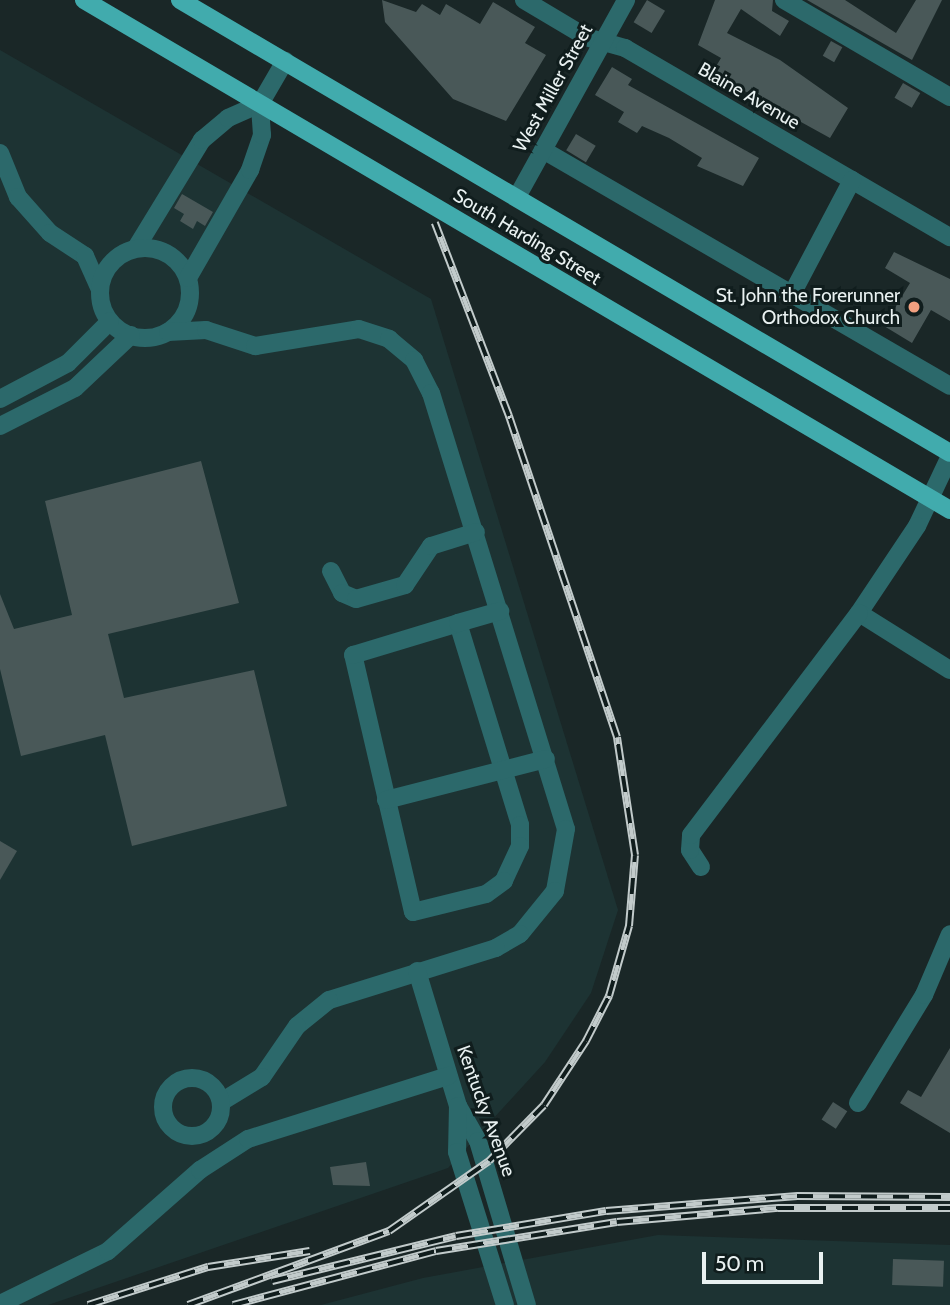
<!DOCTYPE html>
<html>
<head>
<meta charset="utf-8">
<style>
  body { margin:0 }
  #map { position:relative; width:950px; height:1305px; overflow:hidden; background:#1a2727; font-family:Cabin,sans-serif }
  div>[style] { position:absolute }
  .built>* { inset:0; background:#1d3333 }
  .building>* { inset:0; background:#495858; transform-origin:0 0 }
  .minor>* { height:18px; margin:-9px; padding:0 9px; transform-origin:9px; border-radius:9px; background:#2c696b }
  .minor>.ring { margin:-9px; padding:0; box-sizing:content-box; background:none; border:18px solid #2c696b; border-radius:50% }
  .major>* { height:18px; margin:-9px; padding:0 9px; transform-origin:9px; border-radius:9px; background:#41abad }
  .rail>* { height:8px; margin-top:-4px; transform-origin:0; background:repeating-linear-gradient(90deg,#101d1d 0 16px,#c2cbcb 0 32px); box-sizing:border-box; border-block:2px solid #c2cbcb }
  .dots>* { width:19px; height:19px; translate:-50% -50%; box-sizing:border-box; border:4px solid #101d1d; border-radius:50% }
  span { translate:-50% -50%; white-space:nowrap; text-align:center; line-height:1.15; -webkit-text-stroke:6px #101d1d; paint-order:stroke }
  .street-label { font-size:19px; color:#e9f1f1 }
  .poi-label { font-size:19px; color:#e9f1f1 }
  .right { translate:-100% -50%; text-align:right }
  .scale { position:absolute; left:702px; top:1252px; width:121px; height:32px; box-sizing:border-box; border:4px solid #e9f1f1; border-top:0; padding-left:9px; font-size:21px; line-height:24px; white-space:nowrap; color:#e9f1f1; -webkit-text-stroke:5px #101d1d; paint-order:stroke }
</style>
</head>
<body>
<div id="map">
  <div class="built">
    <i style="clip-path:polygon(0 50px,431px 299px,618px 910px,591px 993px,545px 1062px,448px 1168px,48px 1305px,0 1305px)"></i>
    <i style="clip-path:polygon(658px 1235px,950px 1245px,950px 1305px,321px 1305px,423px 1278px)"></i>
  </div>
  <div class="building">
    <i style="clip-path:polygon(382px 0,416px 12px,422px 4px,440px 15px,446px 4px,480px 24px,493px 2px,535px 27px,525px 43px,546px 55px,506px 121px,453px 99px,385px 22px)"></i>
    <i style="left:647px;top:0;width:21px;height:26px;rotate:31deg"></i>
    <i style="clip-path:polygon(715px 0,773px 0,772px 11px,789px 21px,780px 36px,741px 9px,727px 33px,780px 60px,848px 108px,830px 138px,712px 73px,721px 58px,698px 45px)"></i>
    <i style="clip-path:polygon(807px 0,845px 0,896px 33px,916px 0,942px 0,912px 60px)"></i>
    <i style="left:831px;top:41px;width:13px;height:17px;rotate:29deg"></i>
    <i style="clip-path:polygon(612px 67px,632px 79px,628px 85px,759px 158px,743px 186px,697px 166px,702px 158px,669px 138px,642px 126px,637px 133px,618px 122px,624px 112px,595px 95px)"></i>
    <i style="left:903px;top:83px;width:20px;height:17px;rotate:30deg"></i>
    <i style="left:576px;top:134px;width:23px;height:19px;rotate:31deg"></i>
    <i style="clip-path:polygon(182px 194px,213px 212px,205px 226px,197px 221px,193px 229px,180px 221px,184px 214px,174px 208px)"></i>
    <i style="clip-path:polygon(894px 252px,950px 279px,950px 321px,931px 310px,912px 343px,884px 326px,910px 283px,885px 268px)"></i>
    <i style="clip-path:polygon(201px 461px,239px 603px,108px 634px,124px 698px,254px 670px,287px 806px,132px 846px,105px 735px,21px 756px,0 669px,0 594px,14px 629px,72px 615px,45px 501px)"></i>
    <i style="clip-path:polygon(0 841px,17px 851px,0 880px)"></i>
    <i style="clip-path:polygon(950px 1048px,950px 1133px,900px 1103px,908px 1090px,921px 1097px)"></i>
    <i style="left:833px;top:1102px;width:17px;height:21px;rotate:33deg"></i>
    <i style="clip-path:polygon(366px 1162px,370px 1186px,333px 1185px,330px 1167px)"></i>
    <i style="left:893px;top:1259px;width:51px;height:26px;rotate:2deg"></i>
  </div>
  <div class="minor">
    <i style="left:524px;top:0;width:72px;rotate:30.8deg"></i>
    <i style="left:586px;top:37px;width:41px;rotate:15.8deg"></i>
    <i style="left:625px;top:48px;width:376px;rotate:30.2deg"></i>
    <i style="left:784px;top:0;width:192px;rotate:30.3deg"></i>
    <i style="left:543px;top:150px;width:470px;rotate:30.1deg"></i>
    <i style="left:0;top:153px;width:48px;rotate:67.8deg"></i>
    <i style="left:18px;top:197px;width:48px;rotate:48.4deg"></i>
    <i style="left:50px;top:233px;width:42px;rotate:33.3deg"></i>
    <i style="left:85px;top:256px;width:36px;rotate:66deg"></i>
    <i style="left:517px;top:197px;width:225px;rotate:-61deg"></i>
    <i style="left:136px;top:248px;width:127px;rotate:-58.6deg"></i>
    <i style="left:202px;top:140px;width:34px;rotate:-40deg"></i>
    <i style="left:228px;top:118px;width:35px;rotate:-24deg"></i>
    <i class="ring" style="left:100px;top:248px;width:72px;height:72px"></i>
    <i style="left:188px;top:278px;width:125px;rotate:-60.1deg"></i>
    <i style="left:250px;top:170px;width:37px;rotate:-71deg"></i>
    <i style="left:262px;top:135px;width:31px;rotate:-94deg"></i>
    <i style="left:260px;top:104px;width:50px;rotate:-59.8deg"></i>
    <i style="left:792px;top:294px;width:129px;rotate:-62.2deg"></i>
    <i style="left:168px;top:332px;width:38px;rotate:-3deg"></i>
    <i style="left:206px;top:330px;width:52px;rotate:18.1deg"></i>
    <i style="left:255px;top:346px;width:105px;rotate:-9.3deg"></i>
    <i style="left:359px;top:329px;width:32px;rotate:18deg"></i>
    <i style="left:389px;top:339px;width:33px;rotate:40deg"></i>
    <i style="left:414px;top:360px;width:37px;rotate:63deg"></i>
    <i style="left:431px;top:393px;width:456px;rotate:72.8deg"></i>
    <i style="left:566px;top:829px;width:63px;rotate:100.1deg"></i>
    <i style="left:555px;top:891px;width:55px;rotate:129.1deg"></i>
    <i style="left:520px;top:934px;width:28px;rotate:150deg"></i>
    <i style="left:496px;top:948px;width:175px;rotate:162.7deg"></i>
    <i style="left:329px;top:1000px;width:41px;rotate:140.9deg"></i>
    <i style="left:297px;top:1026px;width:62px;rotate:124.5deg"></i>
    <i style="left:262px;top:1077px;width:48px;rotate:148.6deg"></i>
    <i style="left:0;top:399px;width:77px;rotate:-27.9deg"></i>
    <i style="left:68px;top:363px;width:59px;rotate:-45deg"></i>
    <i style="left:0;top:426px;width:84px;rotate:-26.9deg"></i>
    <i style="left:75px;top:388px;width:77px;rotate:-43.4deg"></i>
    <i style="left:950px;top:456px;width:77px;rotate:115.2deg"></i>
    <i style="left:917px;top:526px;width:105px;rotate:123.7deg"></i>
    <i style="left:859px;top:613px;width:107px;rotate:32.1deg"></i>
    <i style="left:331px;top:571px;width:25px;rotate:63deg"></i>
    <i style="left:342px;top:593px;width:15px;rotate:23deg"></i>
    <i style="left:356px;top:599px;width:51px;rotate:-15.9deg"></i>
    <i style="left:405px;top:585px;width:47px;rotate:-56.3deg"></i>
    <i style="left:431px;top:546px;width:47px;rotate:-17.3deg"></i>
    <i style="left:458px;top:623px;width:211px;rotate:72.9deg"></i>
    <i style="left:520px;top:825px;width:21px;rotate:90deg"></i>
    <i style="left:520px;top:846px;width:38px;rotate:115deg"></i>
    <i style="left:504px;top:881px;width:22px;rotate:144deg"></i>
    <i style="left:486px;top:894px;width:75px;rotate:166.1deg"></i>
    <i style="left:413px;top:912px;width:264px;rotate:-103.1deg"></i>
    <i style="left:353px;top:655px;width:110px;rotate:-16.9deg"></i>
    <i style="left:458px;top:623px;width:44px;rotate:-15.9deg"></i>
    <i style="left:386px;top:800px;width:165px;rotate:-14.4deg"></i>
    <i style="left:701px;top:867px;width:20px;rotate:-123deg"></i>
    <i style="left:690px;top:850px;width:15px;rotate:-86deg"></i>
    <i style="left:691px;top:835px;width:278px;rotate:-52.9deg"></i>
    <i style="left:417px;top:971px;width:141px;rotate:73.1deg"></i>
    <i style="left:458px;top:1106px;width:40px;rotate:60.3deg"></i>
    <i style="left:478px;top:1141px;width:171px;rotate:73.4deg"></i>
    <i class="ring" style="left:163px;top:1078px;width:40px;height:40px"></i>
    <i style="left:858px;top:1103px;width:127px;rotate:-58.6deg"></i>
    <i style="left:924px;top:995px;width:66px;rotate:-66.9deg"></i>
    <i style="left:458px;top:1106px;width:46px;rotate:91.2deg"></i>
    <i style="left:457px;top:1152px;width:160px;rotate:72.6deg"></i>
    <i style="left:0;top:1304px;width:120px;rotate:-26.1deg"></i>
    <i style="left:108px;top:1251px;width:123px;rotate:-41.4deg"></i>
    <i style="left:200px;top:1170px;width:57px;rotate:-32.9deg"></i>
    <i style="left:248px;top:1139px;width:210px;rotate:-17.5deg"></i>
  </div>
  <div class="major">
    <i style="left:84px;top:0;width:1005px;rotate:30.49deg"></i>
    <i style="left:180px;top:0;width:893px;rotate:30.47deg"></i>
  </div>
  <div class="rail">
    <i style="left:272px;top:1281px;width:189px;rotate:-13.7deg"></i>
    <i style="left:456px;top:1236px;width:152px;rotate:-9.5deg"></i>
    <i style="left:606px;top:1211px;width:192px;rotate:-4.5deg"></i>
    <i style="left:797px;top:1196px;width:153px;rotate:0.4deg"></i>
    <i style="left:88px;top:1305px;width:126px;rotate:-17.6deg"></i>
    <i style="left:208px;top:1267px;width:103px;rotate:-8.9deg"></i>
    <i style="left:188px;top:1305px;width:214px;rotate:-20.2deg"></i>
    <i style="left:389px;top:1231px;width:122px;rotate:-35deg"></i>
    <i style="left:489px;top:1161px;width:78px;rotate:-45.5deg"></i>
    <i style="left:544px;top:1105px;width:77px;rotate:-56.7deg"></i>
    <i style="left:586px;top:1041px;width:51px;rotate:-62.9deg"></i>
    <i style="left:609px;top:996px;width:73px;rotate:-74.1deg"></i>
    <i style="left:629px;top:926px;width:71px;rotate:-85.2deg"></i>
    <i style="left:635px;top:855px;width:119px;rotate:-98.7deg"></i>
    <i style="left:617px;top:737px;width:339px;rotate:-108.6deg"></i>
    <i style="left:509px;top:416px;width:207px;rotate:-111deg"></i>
    <i style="left:233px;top:1305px;width:210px;rotate:-14.9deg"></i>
    <i style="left:436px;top:1251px;width:183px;rotate:-9.1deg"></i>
    <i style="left:617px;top:1222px;width:162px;rotate:-5deg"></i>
    <i style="left:778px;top:1208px;width:172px"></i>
  </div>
  <div class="dots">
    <i style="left:914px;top:307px;background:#f2a080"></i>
  </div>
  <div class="street-label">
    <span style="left:553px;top:88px;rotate:-61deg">West Miller Street</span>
    <span style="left:749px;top:96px;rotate:30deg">Blaine Avenue</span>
    <span style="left:527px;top:237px;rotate:31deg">South Harding Street</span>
    <span style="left:486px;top:1111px;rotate:70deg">Kentucky Avenue</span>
  </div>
  <div class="poi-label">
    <span class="right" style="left:900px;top:307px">St. John the Forerunner<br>Orthodox Church</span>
  </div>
  <div class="scale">50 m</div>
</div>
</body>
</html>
